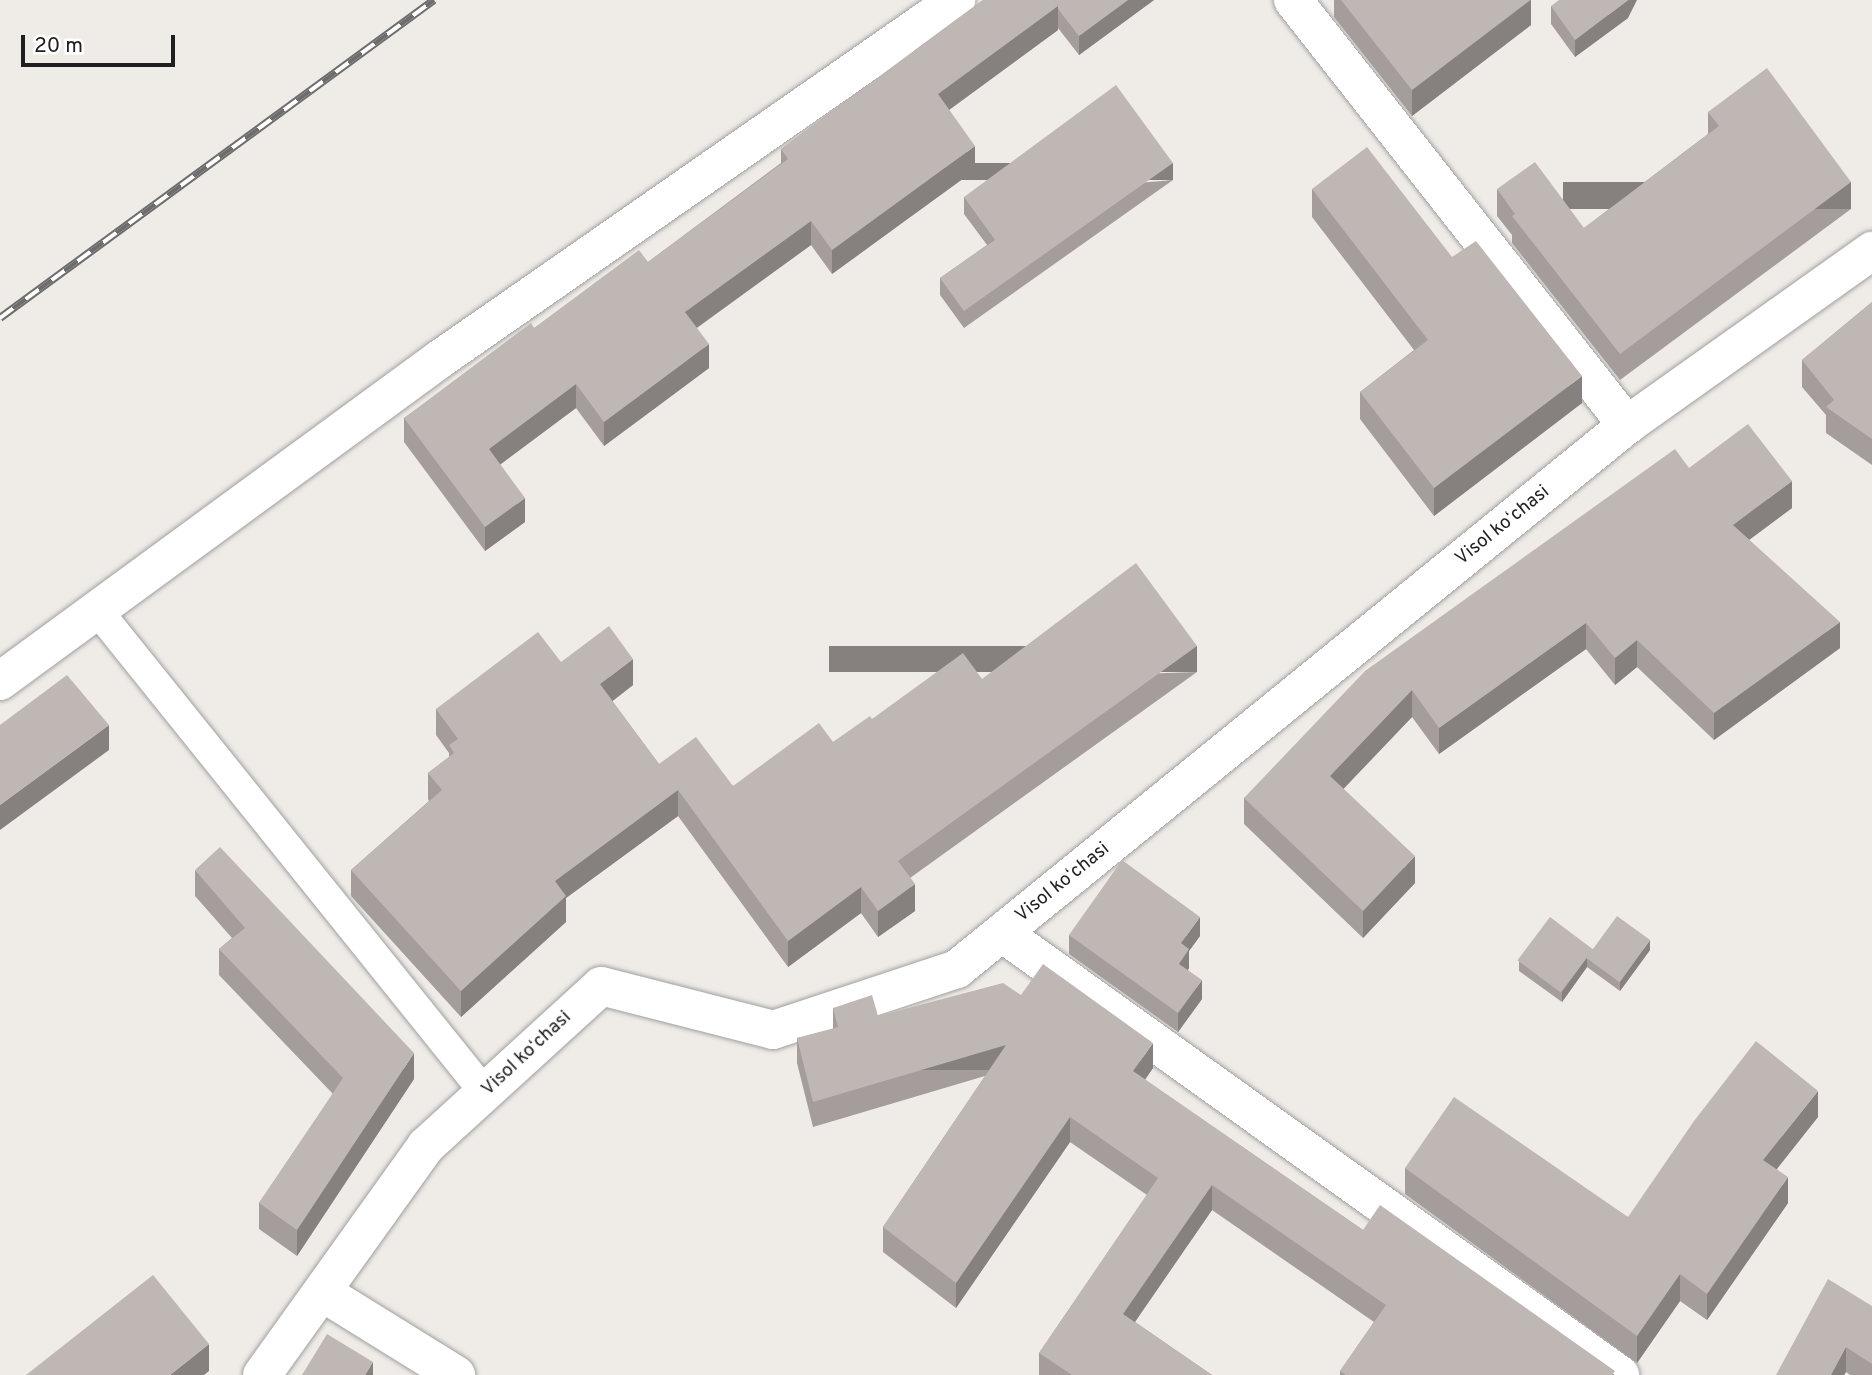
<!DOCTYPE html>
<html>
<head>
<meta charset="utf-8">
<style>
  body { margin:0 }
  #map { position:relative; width:1872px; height:1375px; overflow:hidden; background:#efece7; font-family:Overpass,sans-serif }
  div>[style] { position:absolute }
  .roads { filter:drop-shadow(0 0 2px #a0a0a0) drop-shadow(0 0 2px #a0a0a0) }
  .service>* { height:30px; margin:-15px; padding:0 15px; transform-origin:15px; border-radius:15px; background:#fff }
  .minor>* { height:38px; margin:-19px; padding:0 19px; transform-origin:19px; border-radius:19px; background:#fff }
  .rail>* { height:8px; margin-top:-4px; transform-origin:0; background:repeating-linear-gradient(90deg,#fff 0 16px,#6d6d6d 0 32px); box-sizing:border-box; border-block:2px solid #6d6d6d }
  .wall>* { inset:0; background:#a49d9b }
  .shaded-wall>* { inset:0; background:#86807e; transform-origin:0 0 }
  .building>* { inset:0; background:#bfb7b4; transform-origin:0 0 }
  span { translate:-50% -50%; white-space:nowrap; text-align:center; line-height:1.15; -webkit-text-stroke:5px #fff; paint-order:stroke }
  .street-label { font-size:19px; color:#1f1f1f }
  .scale { position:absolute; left:21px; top:35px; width:154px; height:32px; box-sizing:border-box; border:4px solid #1f1f1f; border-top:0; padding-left:9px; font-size:21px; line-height:24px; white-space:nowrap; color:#1f1f1f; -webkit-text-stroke:5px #fff; paint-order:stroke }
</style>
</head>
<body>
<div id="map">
  <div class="roads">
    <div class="service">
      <i style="left:97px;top:610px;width:620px;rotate:51.22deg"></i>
    </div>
    <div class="minor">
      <i style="left:1293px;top:0;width:541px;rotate:51.84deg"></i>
      <i style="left:0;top:681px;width:545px;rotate:-36.2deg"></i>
      <i style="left:440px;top:359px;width:629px;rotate:-34.83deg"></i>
      <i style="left:1002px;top:933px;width:760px;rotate:35.57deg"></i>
      <i style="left:322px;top:1292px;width:158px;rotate:31.8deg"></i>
      <i style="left:262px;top:1375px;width:282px;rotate:-54.4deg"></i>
      <i style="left:426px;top:1146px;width:237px;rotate:-42.4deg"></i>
      <i style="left:601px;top:986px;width:178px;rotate:14.3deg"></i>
      <i style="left:773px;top:1030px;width:194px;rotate:-18.3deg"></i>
      <i style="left:957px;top:969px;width:863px;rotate:-39.07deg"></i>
      <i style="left:1627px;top:425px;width:301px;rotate:-35.4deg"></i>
    </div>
  </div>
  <div class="rail">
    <i style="left:0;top:318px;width:538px;rotate:-36.23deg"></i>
  </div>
  <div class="wall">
    <i style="clip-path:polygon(983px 0,1154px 0,1079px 55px,1058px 28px,1058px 30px,949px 110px,975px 170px,832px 274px,811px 245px,697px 328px,709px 368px,604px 446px,576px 408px,500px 464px,525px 522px,485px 551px,404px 442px,404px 418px,534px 328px,648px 262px,781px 163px,781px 149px)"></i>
    <i style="clip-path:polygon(1334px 0,1531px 0,1531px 25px,1412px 116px,1334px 17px)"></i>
    <i style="clip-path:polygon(1551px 6px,1628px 18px,1575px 57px,1551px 24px)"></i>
    <i style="clip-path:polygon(1708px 112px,1851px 209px,1620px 380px,1512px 243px,1512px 235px,1497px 216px,1497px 189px,1584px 228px,1708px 134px)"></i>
    <i style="clip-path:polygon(1173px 180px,964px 328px,940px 295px,940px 278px,987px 245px,964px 214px,964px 197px)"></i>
    <i style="clip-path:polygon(1312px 189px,1452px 257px,1582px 403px,1434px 516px,1360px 419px,1360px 392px,1414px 350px,1312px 217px)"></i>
    <i style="clip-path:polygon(1872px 302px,1872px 465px,1826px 433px,1826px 415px,1802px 387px,1802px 360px)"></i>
    <i style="clip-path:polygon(1689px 468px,1792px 508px,1749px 540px,1840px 648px,1714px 740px,1637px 667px,1615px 685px,1586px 649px,1439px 754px,1412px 717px,1343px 789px,1415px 883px,1363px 938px,1244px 824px,1244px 798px)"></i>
    <i style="clip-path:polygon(561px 662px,633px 685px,612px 701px,659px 764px,733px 786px,833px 742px,872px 719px,982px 679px,1197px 672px,910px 878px,915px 911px,878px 937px,861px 913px,788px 967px,678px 816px,566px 898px,566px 922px,461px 1017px,351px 896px,351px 870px,429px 801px,428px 799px,428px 773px,449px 757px,449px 753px,436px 735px,436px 709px)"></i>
    <i style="clip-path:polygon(195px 870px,414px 1079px,297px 1256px,259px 1229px,259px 1203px,333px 1094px,219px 975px,219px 949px,232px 938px,195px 896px)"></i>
    <i style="clip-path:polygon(1069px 935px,1200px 936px,1189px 951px,1189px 968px,1188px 970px,1202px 999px,1178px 1032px,1069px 954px)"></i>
    <i style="clip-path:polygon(1593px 949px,1650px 950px,1620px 991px,1587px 967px,1562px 1002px,1519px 971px,1519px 961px)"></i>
    <i style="clip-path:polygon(1021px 995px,1153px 1068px,1145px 1080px,1363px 1230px,1615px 1375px,1340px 1375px,1340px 1371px,1374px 1322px,1212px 1210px,1135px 1322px,1212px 1375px,1039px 1375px,1039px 1353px,1147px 1195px,1070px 1142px,956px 1308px,883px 1252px,883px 1227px,985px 1076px,813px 1127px,797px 1063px,797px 1038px,833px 1029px,833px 1008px,878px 1016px)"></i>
    <i style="clip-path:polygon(1818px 1117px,1777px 1169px,1788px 1203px,1707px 1320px,1680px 1301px,1637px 1363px,1405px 1194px,1405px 1168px,1628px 1217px)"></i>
    <i style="clip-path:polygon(1872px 1306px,1872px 1375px,1850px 1375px,1846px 1372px,1844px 1375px,1776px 1375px)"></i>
  </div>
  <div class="shaded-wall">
    <i style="clip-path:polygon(1128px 0,1154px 0,1079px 55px,1079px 36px)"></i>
    <i style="clip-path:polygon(1531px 0,1531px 25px,1412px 116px,1412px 90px)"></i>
    <i style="clip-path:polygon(1628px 0,1637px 0,1628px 18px,1575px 57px,1575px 40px)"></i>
    <i style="clip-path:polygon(1058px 6px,1058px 30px,938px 118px,938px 94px)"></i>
    <i style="clip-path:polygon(975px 146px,975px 170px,832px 274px,832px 250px)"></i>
    <i style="left:1173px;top:163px;width:17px;height:256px;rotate:90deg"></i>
    <i style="left:1851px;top:182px;width:27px;height:288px;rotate:90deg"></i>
    <i style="clip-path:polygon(811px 221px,811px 245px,685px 336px,685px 312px)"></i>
    <i style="clip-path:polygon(709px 344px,709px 368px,604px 446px,604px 422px)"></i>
    <i style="clip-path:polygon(1582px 376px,1582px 403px,1434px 516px,1434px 488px)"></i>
    <i style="clip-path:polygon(576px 384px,576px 408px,489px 473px,489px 449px)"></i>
    <i style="clip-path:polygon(1792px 481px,1792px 508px,1733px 552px,1733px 525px)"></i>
    <i style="clip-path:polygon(525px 498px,525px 522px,485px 551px,485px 527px)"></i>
    <i style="clip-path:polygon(1840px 622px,1840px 648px,1714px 740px,1714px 713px)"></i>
    <i style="clip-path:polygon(1586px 623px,1586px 649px,1439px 754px,1439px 728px)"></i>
    <i style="clip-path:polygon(1637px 640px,1637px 667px,1615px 685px,1615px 658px)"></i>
    <i style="left:1197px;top:646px;width:26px;height:368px;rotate:90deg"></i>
    <i style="clip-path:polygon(633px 659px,633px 685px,600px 711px,600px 684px)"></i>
    <i style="clip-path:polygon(1412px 690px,1412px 717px,1330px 803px,1330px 776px)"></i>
    <i style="clip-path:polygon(109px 725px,109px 750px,0 830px,0 805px)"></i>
    <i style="clip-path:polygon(678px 790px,678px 816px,566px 898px,566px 922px,461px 1017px,461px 991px,555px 881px)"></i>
    <i style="clip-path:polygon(1415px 856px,1415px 883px,1363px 938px,1363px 911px)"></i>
    <i style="clip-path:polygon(915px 884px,915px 911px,878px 937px,878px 911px)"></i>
    <i style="clip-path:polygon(861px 887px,861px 913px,788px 967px,788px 941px)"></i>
    <i style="clip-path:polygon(1200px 917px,1200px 936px,1189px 951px,1189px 968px,1179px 983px,1179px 964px,1181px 943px)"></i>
    <i style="clip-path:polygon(1650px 940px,1650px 950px,1620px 991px,1620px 982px)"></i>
    <i style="clip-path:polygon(1593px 949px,1587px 958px,1587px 967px,1562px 1002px,1562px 992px)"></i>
    <i style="clip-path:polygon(1202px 980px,1202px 999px,1178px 1032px,1178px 1013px)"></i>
    <i style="clip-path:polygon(1153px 1043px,1153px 1068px,1133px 1096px,1133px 1071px)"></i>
    <i style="left:1006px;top:1045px;width:25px;height:201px;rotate:90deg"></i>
    <i style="clip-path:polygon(414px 1053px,414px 1079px,297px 1256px,297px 1230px)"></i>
    <i style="clip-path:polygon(1818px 1091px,1818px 1117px,1763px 1186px,1763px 1160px)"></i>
    <i style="clip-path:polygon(1070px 1117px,1070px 1142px,956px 1308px,956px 1283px)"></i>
    <i style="clip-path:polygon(1788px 1177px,1788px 1203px,1707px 1320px,1707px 1294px)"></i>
    <i style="clip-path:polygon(1212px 1185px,1212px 1210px,1123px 1339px,1123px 1314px)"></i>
    <i style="clip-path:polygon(1680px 1274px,1680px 1301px,1637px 1363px,1637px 1336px)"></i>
    <i style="clip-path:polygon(209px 1344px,209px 1371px,204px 1375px,170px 1375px)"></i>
    <i style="clip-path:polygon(1846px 1347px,1846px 1372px,1844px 1375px,1831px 1375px)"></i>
    <i style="clip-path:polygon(373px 1362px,373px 1375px,365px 1375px)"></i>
  </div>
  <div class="building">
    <i style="clip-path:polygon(983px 0,1054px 0,1058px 6px,938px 94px,975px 146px,832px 250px,811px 221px,685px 312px,709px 344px,604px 422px,576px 384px,489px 449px,525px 498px,485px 527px,404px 418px,531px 323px,534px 328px,639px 250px,648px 262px,788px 159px,781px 149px)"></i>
    <i style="clip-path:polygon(1054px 0,1128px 0,1079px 36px,1058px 9px,1058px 6px)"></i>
    <i style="clip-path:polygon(1341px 0,1530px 0,1412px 90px)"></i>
    <i style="clip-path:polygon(1559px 0,1628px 0,1575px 40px,1551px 6px)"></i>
    <i style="clip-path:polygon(1767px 68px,1851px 182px,1620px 354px,1512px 216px,1515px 214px,1497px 189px,1535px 162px,1584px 228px,1719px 126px,1708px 112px)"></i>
    <i style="clip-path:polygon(1116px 85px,1173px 163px,964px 311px,940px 278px,995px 240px,964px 197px)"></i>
    <i style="clip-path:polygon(1367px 147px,1452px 257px,1476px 241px,1582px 376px,1434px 488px,1360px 392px,1428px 340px,1312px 189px)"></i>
    <i style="clip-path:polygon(1872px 302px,1872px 439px,1826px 407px,1834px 400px,1802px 360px)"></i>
    <i style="clip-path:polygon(1748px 424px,1792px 481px,1733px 525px,1840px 622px,1714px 713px,1637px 640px,1615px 658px,1586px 623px,1439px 728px,1412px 690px,1330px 776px,1415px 856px,1363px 911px,1244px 798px,1365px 671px,1675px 449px,1689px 468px)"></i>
    <i style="clip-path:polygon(1136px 563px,1197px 646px,898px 861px,915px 884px,878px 911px,861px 887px,788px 941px,678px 790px,555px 881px,566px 896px,461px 991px,351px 870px,442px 790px,428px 773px,454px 753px,449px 745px,458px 739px,436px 709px,538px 632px,561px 662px,609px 626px,633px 659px,600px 684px,676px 787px,659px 764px,696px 737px,733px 786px,819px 723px,833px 742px,870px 716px,872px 719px,963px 653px,982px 679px)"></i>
    <i style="clip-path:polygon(67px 675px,109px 725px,0 805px,0 725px)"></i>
    <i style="clip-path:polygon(220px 847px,414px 1053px,297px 1230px,259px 1203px,343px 1078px,219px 949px,245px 928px,195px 870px)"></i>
    <i style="clip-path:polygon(1122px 860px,1200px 917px,1181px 943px,1189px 949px,1179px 964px,1202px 980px,1178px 1013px,1069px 935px)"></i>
    <i style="left:1617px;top:916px;width:41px;height:52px;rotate:36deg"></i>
    <i style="left:1550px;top:917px;width:54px;height:54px;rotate:37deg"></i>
    <i style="clip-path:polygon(1043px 964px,1153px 1043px,1133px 1071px,1363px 1230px,1380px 1205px,1615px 1371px,1612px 1375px,1346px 1375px,1340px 1371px,1386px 1305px,1212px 1185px,1123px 1314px,1212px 1375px,1072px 1375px,1039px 1353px,1158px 1178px,1070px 1117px,956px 1283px,883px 1227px,1006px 1045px,813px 1102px,797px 1038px,838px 1027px,833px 1008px,872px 995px,878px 1016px,1003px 983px,1021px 995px)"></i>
    <i style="clip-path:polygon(1756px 1041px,1818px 1091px,1763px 1160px,1788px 1177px,1707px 1294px,1680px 1274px,1637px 1336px,1405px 1168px,1454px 1097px,1628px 1217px,1694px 1121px)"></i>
    <i style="clip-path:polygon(153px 1275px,209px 1344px,170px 1375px,26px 1375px)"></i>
    <i style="clip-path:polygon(1828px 1279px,1872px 1306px,1872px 1364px,1846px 1347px,1831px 1375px,1776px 1375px)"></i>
    <i style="clip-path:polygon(327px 1334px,373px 1362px,365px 1375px,302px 1375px)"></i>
  </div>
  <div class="street-label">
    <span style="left:1503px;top:526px;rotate:-39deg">Visol koʻchasi</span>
    <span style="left:1063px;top:883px;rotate:-39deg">Visol koʻchasi</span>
    <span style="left:527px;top:1054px;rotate:-43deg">Visol koʻchasi</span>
  </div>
  <div class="scale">20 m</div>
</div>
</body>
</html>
